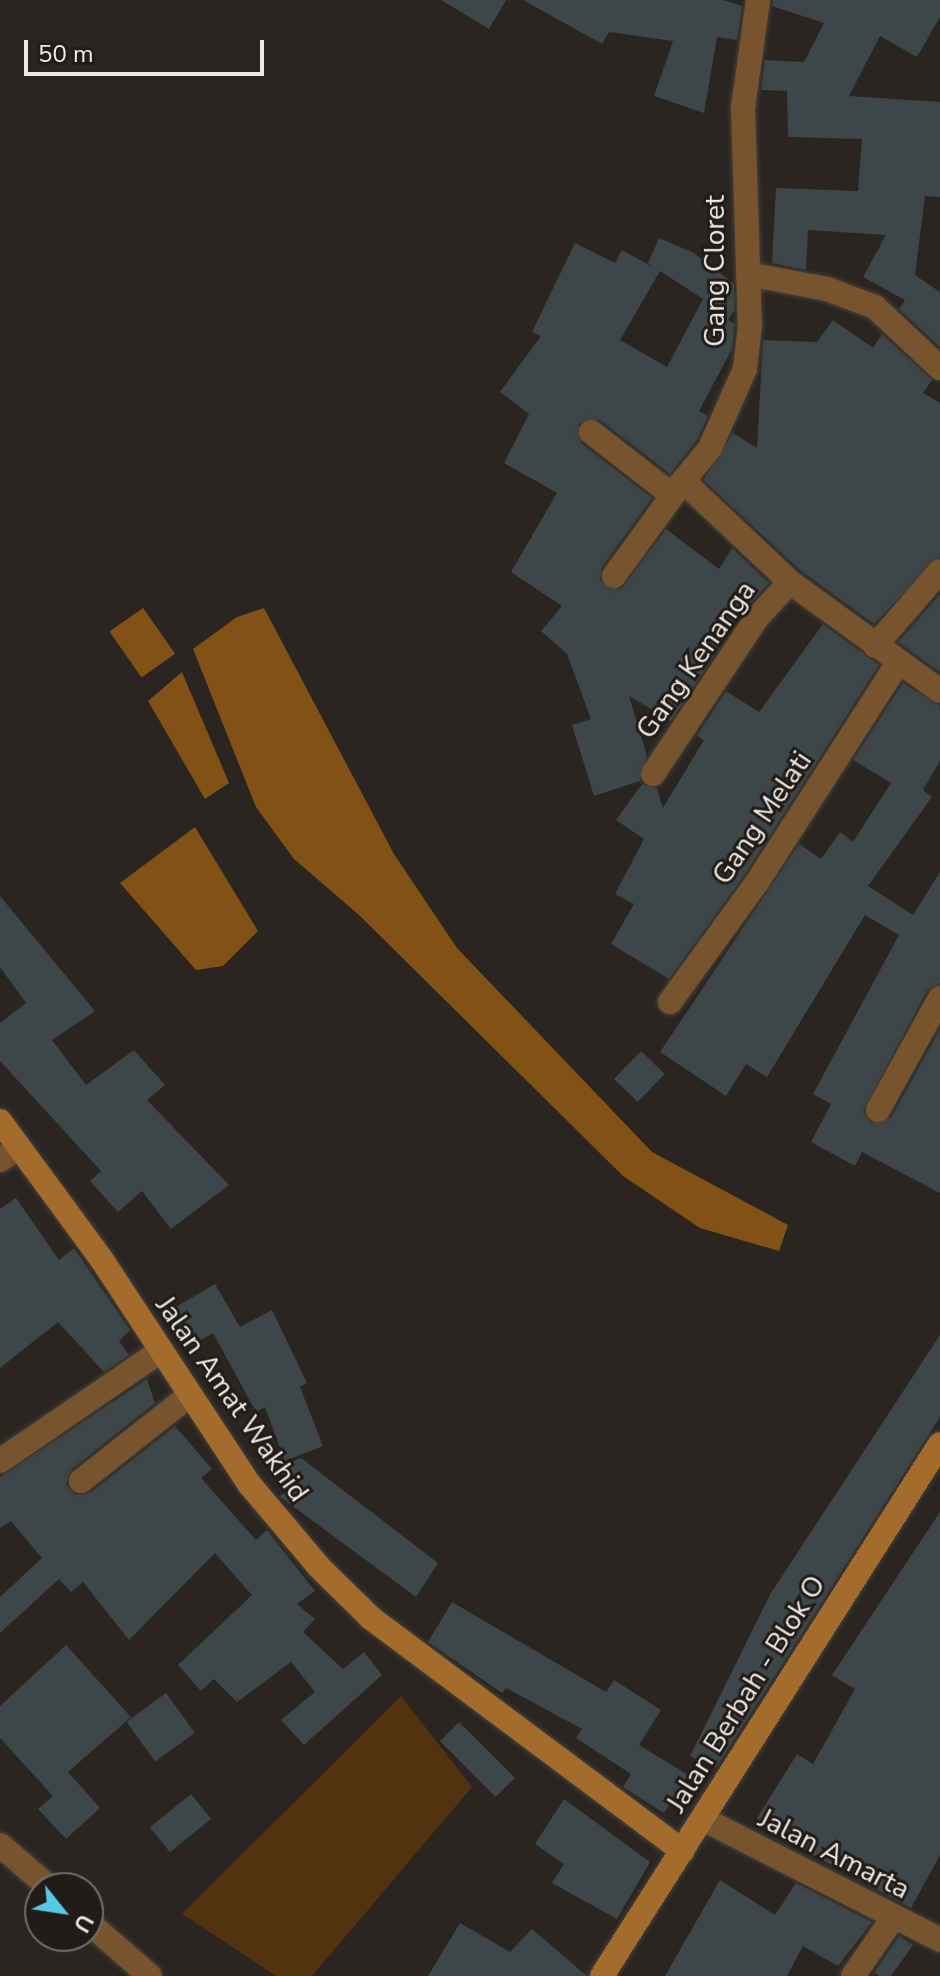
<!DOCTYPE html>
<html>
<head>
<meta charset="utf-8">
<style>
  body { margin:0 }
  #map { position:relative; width:940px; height:1976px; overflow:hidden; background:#2a2520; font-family:"Nunito Sans",sans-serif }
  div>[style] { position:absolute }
  .green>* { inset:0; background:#53330f }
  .water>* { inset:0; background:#825115; transform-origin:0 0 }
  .building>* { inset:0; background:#3d4648; transform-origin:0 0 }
  .roads { filter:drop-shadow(0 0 2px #45413c) drop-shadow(0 0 2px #45413c) }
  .street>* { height:24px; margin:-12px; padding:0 12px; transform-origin:12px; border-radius:12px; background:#77542e }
  .secondary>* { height:24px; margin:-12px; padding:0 12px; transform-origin:12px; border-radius:12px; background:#a46c2c }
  span { translate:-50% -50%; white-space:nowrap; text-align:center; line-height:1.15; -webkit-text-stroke:6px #211c17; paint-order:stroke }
  .street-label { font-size:28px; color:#edeae6 }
  .north { position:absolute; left:24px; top:1872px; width:80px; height:80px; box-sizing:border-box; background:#211c17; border:2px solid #736e6a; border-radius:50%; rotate:120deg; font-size:22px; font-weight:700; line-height:32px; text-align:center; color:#edeae6 }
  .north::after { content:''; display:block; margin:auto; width:28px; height:36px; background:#57c9e2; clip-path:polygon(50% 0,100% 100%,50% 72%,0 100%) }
  .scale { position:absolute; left:24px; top:40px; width:240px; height:36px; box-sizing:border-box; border:4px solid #edeae6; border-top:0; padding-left:10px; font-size:24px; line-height:28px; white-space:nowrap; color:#edeae6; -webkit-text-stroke:6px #211c17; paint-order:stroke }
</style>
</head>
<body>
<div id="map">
  <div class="green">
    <i style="clip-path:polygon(401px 1696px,472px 1787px,312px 1976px,276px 1976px,182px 1914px)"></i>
  </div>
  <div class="water">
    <i style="left:143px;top:608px;width:56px;height:41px;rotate:55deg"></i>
    <i style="clip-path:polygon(264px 608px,394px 854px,457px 948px,652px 1152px,788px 1225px,779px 1251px,700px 1228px,623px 1176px,359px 915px,294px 859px,256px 807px,193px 649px,237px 617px)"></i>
    <i style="clip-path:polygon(182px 672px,229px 783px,205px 799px,148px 701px)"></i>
    <i style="clip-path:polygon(195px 827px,258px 931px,223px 966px,196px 970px,120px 883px)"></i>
  </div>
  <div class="building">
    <i style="clip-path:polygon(441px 0,506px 0,489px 29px)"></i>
    <i style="clip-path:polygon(523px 0,723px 0,742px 6px,737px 40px,717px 37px,704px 113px,654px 96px,673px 41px,609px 32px,602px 44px)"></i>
    <i style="clip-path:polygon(773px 0,940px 0,940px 17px,917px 57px,880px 36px,849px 96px,940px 102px,940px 197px,925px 196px,915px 275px,940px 292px,940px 347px,899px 309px,905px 300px,863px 277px,886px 235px,808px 230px,806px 270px,772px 263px,776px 188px,858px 191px,862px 139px,788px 137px,787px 91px,761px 90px,765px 60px,804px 62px,824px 23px,772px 6px)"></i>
    <i style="clip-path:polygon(evenodd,659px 238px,694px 253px,734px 284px,735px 310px,728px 320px,735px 324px,732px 349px,699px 411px,708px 416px,697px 440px,670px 474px,600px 420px,579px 423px,581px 443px,652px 498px,602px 567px,600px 581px,621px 589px,666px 529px,719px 569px,732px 548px,769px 583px,714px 644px,719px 648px,671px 721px,629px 696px,647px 756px,640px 781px,594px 796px,572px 725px,591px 719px,567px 654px,541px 631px,562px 606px,511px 572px,557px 493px,504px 463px,529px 414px,500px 392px,541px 336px,532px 332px,575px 243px,615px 263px,622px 250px,655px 268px,648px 263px,659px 238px,660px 271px,703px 299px,667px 367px,620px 340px,660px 271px)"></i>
    <i style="clip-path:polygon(833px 320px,873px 348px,882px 334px,932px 380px,923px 393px,940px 403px,940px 556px,874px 624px,800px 570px,703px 480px,733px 433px,757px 448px,763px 340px,817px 342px)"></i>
    <i style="clip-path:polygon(940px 594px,940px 672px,898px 642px)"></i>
    <i style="clip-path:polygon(823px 624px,879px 665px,746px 873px,669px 979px,611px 944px,634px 904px,615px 894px,644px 839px,616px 820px,642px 784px,657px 788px,663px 808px,704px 740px,697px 736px,726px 691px,759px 712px)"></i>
    <i style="clip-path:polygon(903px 683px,940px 706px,940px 761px,923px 790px,932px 797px,868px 886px,913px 915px,940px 872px,940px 983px,927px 991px,863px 1111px,871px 1123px,891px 1118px,940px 1029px,940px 1193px,862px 1152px,855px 1166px,811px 1142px,831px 1104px,813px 1094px,899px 935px,865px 915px,767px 1077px,746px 1064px,726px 1096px,660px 1052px,799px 844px,821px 859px,840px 832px,853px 842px,891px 783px,853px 760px)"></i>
    <i style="clip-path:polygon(0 896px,95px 1011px,52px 1040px,86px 1085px,134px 1050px,165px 1085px,147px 1100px,229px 1185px,171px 1229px,142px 1191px,118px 1212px,90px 1181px,101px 1171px,0 1061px,0 1023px,26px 1003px,0 967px)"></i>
    <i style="left:641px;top:1051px;width:33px;height:39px;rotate:44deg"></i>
    <i style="clip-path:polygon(16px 1198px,59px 1260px,74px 1248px,130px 1330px,119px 1341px,129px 1355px,104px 1372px,58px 1322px,0 1368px,0 1209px)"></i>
    <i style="clip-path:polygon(215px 1284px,240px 1327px,272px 1310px,307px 1383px,300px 1387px,323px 1446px,285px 1461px,265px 1407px,256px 1412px,213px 1333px,189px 1347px,169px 1311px)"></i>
    <i style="clip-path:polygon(940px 1335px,940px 1417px,716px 1768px,690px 1756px,771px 1593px)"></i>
    <i style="clip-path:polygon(147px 1379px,155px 1403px,72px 1469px,66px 1484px,75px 1495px,90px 1493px,175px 1426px,212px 1469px,201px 1478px,256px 1540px,267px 1530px,315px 1591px,297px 1604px,315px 1619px,303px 1632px,343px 1669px,364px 1652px,382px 1675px,304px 1745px,281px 1720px,315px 1692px,291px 1662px,237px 1702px,214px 1679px,201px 1691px,178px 1665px,252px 1595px,215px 1553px,129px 1640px,83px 1582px,71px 1592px,59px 1579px,0 1633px,0 1597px,42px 1558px,11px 1521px,0 1528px,0 1477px)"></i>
    <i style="clip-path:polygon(301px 1458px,438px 1563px,416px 1597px,279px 1496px,290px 1491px,280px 1467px)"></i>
    <i style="clip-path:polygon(940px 1512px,940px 1855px,911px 1908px,754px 1823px,797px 1754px,813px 1764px,855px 1689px,832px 1675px)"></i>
    <i style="clip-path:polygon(452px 1602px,606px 1692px,614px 1680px,661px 1710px,639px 1745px,688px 1775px,664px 1813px,623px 1787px,631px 1774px,576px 1738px,582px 1729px,506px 1688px,502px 1693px,428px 1642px)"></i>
    <i style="clip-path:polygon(66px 1645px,131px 1717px,68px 1772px,100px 1808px,66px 1839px,38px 1809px,53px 1796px,0 1738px,0 1706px)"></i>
    <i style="left:166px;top:1693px;width:49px;height:49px;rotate:54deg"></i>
    <i style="left:459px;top:1722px;width:79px;height:27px;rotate:45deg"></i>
    <i style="left:191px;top:1794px;width:32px;height:53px;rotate:51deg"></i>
    <i style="clip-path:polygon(564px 1799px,650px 1862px,617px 1919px,552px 1883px,564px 1864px,535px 1844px)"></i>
    <i style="clip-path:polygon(720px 1880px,775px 1915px,796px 1883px,872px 1922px,838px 1966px,803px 1946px,787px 1976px,665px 1976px)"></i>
    <i style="clip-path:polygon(460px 1923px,510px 1952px,532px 1929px,587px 1976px,428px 1976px)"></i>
    <i style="clip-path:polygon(899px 1936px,913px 1945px,891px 1976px,879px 1976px,874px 1973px)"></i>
  </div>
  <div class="roads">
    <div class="street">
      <i style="left:758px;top:0;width:109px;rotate:97.9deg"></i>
      <i style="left:743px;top:108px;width:217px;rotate:88.2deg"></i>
      <i style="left:750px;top:325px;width:44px;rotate:96.5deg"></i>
      <i style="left:745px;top:369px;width:86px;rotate:113.9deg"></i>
      <i style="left:710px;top:448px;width:43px;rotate:129.3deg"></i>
      <i style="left:683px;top:481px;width:147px;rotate:43.3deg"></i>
      <i style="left:790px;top:582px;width:185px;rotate:36deg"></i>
      <i style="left:748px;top:274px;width:80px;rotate:10.8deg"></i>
      <i style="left:827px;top:289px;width:51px;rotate:20.6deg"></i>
      <i style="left:875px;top:307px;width:89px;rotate:43.2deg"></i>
      <i style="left:591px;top:432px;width:101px;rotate:37.8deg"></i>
      <i style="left:614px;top:576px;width:117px;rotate:-54deg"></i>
      <i style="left:875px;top:646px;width:99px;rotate:-49.1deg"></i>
      <i style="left:653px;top:774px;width:186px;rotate:-56.4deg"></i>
      <i style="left:756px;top:619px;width:50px;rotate:-47.4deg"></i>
      <i style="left:670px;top:1002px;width:150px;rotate:-54deg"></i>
      <i style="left:758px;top:881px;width:259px;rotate:-57.3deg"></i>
      <i style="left:878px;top:1110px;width:128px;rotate:-61deg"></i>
      <i style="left:0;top:1160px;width:23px;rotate:-34deg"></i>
      <i style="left:0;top:1461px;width:193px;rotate:-34.4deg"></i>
      <i style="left:81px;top:1481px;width:139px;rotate:-38.3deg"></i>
      <i style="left:703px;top:1819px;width:266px;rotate:27deg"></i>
      <i style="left:0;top:1845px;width:66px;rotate:40.7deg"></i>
      <i style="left:88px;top:1922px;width:82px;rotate:41.1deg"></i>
      <i style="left:853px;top:1976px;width:70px;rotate:-55.4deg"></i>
    </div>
    <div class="secondary">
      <i style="left:0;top:1121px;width:172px;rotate:53.7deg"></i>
      <i style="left:102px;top:1260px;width:269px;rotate:56.7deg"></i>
      <i style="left:250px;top:1485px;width:107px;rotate:49.9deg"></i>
      <i style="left:319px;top:1567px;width:73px;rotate:44.4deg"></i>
      <i style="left:371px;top:1618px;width:389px;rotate:36.8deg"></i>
      <i style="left:602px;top:1976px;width:630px;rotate:-57.57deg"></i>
    </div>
  </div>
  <div class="street-label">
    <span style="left:715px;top:271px;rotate:-90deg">Gang Cloret</span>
    <span style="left:696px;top:660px;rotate:-55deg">Gang Kenanga</span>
    <span style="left:762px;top:818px;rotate:-56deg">Gang Melati</span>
    <span style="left:232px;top:1399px;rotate:55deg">Jalan Amat Wakhid</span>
    <span style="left:746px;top:1694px;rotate:-58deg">Jalan Berbah - Blok O</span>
    <span style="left:834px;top:1854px;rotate:27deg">Jalan Amarta</span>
  </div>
  <div class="north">U</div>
  <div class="scale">50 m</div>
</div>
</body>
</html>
